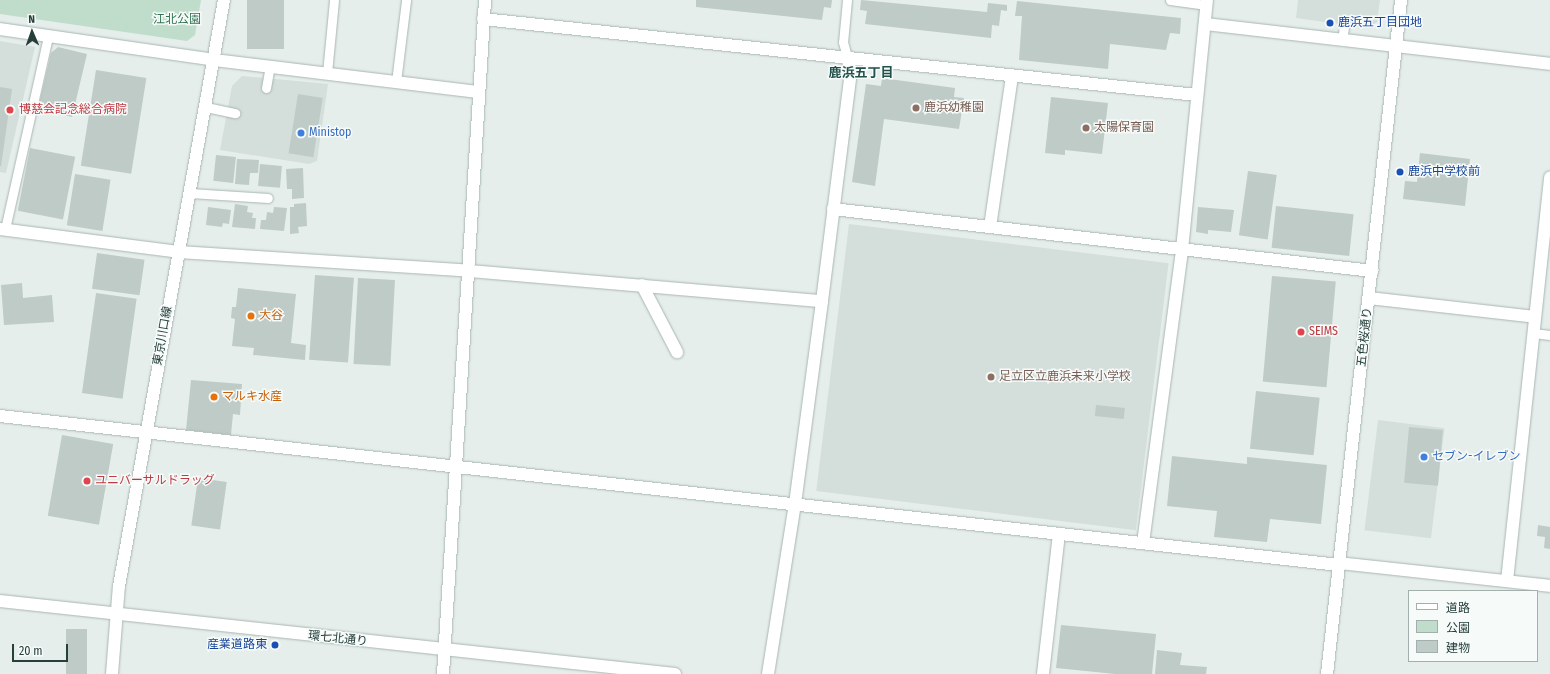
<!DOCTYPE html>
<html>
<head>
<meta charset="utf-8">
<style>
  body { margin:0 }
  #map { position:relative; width:1550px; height:674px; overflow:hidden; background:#e6eeeb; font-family:"Fira Sans Condensed","Noto Sans JP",sans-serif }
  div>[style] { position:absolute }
  .built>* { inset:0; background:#d4deda; transform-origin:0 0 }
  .green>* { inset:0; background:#c0ddcb }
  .building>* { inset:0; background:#becbc7; transform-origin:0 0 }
  .roads { filter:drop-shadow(0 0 1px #a8b6b3) drop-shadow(0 0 1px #a8b6b3) }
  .service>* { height:9px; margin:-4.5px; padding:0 4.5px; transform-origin:4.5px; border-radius:4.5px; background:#fff }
  .minor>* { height:12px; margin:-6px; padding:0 6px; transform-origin:6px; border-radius:6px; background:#fff }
  .tertiary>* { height:12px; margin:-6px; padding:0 6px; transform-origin:6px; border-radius:6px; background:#fff }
  .secondary>* { height:12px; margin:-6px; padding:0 6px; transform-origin:6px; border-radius:6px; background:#fff }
  .dots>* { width:11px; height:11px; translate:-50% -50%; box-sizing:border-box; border:2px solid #f6faf9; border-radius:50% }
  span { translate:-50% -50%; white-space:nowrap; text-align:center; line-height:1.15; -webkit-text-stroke:3px #f6faf9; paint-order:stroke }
  .park-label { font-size:12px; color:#317452 }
  .transit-label { font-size:12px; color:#164399 }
  .left { translate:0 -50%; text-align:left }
  .right { translate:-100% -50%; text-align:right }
  .education-label { font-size:12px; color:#785e54 }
  .health-label { font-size:12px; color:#be3a42 }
  .shop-label { font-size:12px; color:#366cbe }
  .food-label { font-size:12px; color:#c56008 }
  .street-label { font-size:12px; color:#253f3b }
  .neighbourhood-label { font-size:13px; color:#22504a; font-weight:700 }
  .legend { position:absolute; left:1408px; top:590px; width:130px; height:72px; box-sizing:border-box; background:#f6faf9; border:1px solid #a2afad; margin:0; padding:5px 7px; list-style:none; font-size:12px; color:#253f3b }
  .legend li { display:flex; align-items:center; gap:8px; height:20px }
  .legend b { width:20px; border:1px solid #a2afad }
  .north { position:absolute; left:12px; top:12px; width:40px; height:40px; -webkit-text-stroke:3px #f6faf9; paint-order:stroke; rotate:358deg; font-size:11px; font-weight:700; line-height:16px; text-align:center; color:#253f3b }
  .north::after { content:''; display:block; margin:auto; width:14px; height:18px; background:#253f3b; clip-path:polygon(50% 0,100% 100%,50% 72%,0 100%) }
  .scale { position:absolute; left:12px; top:644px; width:56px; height:18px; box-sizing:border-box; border:2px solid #253f3b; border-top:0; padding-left:5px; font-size:12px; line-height:14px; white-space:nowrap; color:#253f3b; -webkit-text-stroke:3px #f6faf9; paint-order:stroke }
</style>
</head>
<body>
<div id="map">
  <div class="built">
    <i style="clip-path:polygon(1298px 0,1380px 0,1377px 22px,1368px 28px,1296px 18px)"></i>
    <i style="clip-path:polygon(0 41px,35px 47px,6px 173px,0 172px)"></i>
    <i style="clip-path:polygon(242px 76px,328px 84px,317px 161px,309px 164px,220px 150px,232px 86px)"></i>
    <i style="left:849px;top:224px;width:322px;height:269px;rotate:7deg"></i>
    <i style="left:1378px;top:420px;width:67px;height:111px;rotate:7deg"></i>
  </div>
  <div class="green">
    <i style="clip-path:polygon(0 0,201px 0,195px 35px,187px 41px,0 14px)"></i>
  </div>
  <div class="building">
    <i style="left:247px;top:0;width:37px;height:49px"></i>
    <i style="clip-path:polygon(696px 0,832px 0,831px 8px,824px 7px,822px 20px,696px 7px)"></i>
    <i style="clip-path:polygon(861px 0,987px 12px,988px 3px,1007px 5px,1007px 11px,1001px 10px,999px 26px,992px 25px,991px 38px,865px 24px,867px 11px,860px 10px)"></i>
    <i style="clip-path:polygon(1017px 1px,1181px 18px,1180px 34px,1170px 33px,1166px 50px,1110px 44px,1108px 69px,1019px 60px,1022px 16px,1015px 16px)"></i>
    <i style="clip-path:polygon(58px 47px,87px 54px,72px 117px,38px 109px,51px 53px)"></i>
    <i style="left:96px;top:70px;width:51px;height:97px;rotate:9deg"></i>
    <i style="clip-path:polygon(882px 78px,955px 88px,954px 97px,964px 98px,959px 129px,884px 119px,875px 186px,852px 182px,866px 84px,881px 86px)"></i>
    <i style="clip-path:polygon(0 87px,12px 89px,1px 166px,0 166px)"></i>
    <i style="left:298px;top:94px;width:25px;height:60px;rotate:9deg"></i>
    <i style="clip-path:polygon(1051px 97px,1108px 103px,1102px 154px,1065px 150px,1065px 155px,1045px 153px)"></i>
    <i style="left:30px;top:148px;width:46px;height:64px;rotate:11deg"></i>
    <i style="clip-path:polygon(1420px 153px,1470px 159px,1465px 206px,1403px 199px,1405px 181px,1417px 182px)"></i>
    <i style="left:216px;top:155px;width:20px;height:26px;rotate:6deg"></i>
    <i style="clip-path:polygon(237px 159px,259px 160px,258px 173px,250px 173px,249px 185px,235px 184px)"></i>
    <i style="left:260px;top:164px;width:22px;height:22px;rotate:5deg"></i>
    <i style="clip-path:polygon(303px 168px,304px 198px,292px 199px,292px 189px,287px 189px,286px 169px)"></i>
    <i style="left:1248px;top:171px;width:29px;height:65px;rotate:8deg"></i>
    <i style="left:75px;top:174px;width:36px;height:52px;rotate:9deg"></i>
    <i style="clip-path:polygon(306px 203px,307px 226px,298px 227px,299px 233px,290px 234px,290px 207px,294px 207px,294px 204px)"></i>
    <i style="clip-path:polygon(235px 204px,248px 206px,247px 212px,253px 213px,252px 218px,256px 218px,255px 229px,232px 227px)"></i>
    <i style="left:1276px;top:206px;width:78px;height:42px;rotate:6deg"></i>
    <i style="clip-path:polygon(208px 207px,231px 210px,229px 224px,223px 223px,222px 227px,206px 225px)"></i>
    <i style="clip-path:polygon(274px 207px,287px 208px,284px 231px,260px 229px,261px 220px,266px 220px,267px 212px,273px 213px)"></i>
    <i style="clip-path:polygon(1198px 207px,1234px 210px,1231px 232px,1208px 230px,1208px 234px,1196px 232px)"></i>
    <i style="left:97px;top:253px;width:48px;height:36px;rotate:8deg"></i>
    <i style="left:315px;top:275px;width:39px;height:85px;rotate:4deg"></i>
    <i style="left:1272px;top:276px;width:64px;height:106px;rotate:5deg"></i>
    <i style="left:358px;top:278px;width:37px;height:86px;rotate:3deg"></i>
    <i style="clip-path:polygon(22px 283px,23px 298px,52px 295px,54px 322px,4px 325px,1px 285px)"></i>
    <i style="clip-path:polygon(238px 288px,296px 294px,291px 343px,306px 345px,305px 360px,253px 355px,254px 348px,232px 346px,235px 319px,231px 318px,232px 307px,236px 307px)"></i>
    <i style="left:96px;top:293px;width:41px;height:101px;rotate:8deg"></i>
    <i style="clip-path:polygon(191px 380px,242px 384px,240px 415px,233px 414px,231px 435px,186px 430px)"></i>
    <i style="left:1256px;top:391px;width:64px;height:58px;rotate:6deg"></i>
    <i style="left:1096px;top:405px;width:29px;height:11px;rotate:6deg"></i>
    <i style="left:1409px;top:427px;width:34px;height:56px;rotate:5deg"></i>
    <i style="left:62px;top:435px;width:52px;height:82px;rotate:10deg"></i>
    <i style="clip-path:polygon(1172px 456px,1247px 464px,1247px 457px,1327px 465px,1321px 524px,1270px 519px,1267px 542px,1214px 537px,1217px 511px,1167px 506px)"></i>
    <i style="left:198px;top:478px;width:29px;height:48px;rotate:8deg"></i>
    <i style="clip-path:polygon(1538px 525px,1550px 527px,1550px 549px,1544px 548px,1545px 537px,1537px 536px)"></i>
    <i style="clip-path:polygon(1061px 625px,1156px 634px,1152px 674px,1115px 674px,1056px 668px)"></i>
    <i style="left:66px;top:629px;width:21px;height:45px"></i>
    <i style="clip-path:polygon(1157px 650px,1182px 653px,1180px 665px,1207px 667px,1206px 674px,1155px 674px)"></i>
  </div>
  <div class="roads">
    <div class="service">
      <i style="left:847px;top:0;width:42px;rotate:95.4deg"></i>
      <i style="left:843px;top:42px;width:16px;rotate:75deg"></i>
      <i style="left:1170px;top:0;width:37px;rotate:8deg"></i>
      <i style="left:1342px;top:40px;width:19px;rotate:-81deg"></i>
      <i style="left:327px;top:73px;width:73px;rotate:-84.5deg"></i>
      <i style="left:396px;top:82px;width:83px;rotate:-83deg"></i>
      <i style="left:266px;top:88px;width:22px;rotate:-80deg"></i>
      <i style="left:206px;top:107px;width:30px;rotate:12deg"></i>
      <i style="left:190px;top:193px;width:78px;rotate:3.7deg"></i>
      <i style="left:5px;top:229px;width:197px;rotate:-77.4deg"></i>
      <i style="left:1533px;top:333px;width:17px;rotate:7deg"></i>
    </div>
    <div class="minor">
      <i style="left:483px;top:19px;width:718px;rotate:6.08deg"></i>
      <i style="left:0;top:29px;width:216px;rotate:8.2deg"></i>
      <i style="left:214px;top:60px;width:266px;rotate:6.9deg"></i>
      <i style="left:833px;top:209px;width:543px;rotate:6.56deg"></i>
      <i style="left:990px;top:227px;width:152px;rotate:-81.7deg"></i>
      <i style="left:0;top:229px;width:180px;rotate:7.3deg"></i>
      <i style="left:179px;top:252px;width:292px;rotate:3.7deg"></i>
      <i style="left:470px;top:271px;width:353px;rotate:4.9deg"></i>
      <i style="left:642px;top:285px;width:76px;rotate:62.4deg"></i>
      <i style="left:1369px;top:298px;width:167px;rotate:6.5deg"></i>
      <i style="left:0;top:416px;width:1347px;rotate:6.35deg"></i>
      <i style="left:1143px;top:543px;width:296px;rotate:-82.4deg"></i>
      <i style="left:1182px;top:250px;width:251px;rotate:-84.3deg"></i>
      <i style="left:1339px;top:563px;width:212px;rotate:6.2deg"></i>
      <i style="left:1507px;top:581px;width:406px;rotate:-83.9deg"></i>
      <i style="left:443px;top:674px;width:675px;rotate:-86.43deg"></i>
      <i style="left:768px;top:674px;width:172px;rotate:-81deg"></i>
      <i style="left:795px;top:504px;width:205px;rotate:-82.4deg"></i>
      <i style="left:822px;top:301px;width:231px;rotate:-82.8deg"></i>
      <i style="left:851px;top:72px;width:16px;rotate:-105deg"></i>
      <i style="left:1043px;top:674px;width:141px;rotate:-83.5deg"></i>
    </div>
    <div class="tertiary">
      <i style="left:1205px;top:24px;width:347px;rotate:6.6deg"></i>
      <i style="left:0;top:601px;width:679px;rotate:6.17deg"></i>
      <i style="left:1327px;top:674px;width:678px;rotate:-83.73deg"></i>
    </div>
    <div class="secondary">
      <i style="left:112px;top:674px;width:88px;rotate:-85.5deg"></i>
      <i style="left:119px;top:586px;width:595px;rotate:-79.84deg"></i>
    </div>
  </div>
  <div class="dots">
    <i style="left:1330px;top:23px;background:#1a4fb4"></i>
    <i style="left:916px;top:108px;background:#8d6e63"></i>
    <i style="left:10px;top:110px;background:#e0444e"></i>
    <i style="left:1086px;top:128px;background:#8d6e63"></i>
    <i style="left:301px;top:133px;background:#3f7fe0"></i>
    <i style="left:1400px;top:172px;background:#1a4fb4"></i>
    <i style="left:251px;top:316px;background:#e8710a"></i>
    <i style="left:1301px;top:332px;background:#e0444e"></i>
    <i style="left:991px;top:377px;background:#8d6e63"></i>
    <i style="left:214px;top:397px;background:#e8710a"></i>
    <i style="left:1424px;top:457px;background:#3f7fe0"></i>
    <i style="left:87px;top:481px;background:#e0444e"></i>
    <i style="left:275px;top:645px;background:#1a4fb4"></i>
  </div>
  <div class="park-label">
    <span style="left:177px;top:20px">江北公園</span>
  </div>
  <div class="transit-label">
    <span class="left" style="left:1338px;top:23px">鹿浜五丁目団地</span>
    <span class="left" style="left:1408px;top:172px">鹿浜中学校前</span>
    <span class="right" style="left:267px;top:645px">産業道路東</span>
  </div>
  <div class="education-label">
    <span class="left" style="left:924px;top:108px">鹿浜幼稚園</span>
    <span class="left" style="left:1094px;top:128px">太陽保育園</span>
    <span class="left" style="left:999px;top:377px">足立区立鹿浜未来小学校</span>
  </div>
  <div class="health-label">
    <span class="left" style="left:19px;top:110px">博慈会記念総合病院</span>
    <span class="left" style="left:1309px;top:332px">SEIMS</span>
    <span class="left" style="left:95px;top:481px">ユニバーサルドラッグ</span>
  </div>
  <div class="shop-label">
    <span class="left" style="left:309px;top:133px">Ministop</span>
    <span class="left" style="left:1432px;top:457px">セブン-イレブン</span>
  </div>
  <div class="food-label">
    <span class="left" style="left:259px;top:316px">大谷</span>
    <span class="left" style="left:222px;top:397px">マルキ水産</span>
  </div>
  <div class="street-label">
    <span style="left:163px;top:336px;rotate:-80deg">東京川口線</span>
    <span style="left:1365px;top:337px;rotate:-84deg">五色桜通り</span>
    <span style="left:338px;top:639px;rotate:6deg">環七北通り</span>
  </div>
  <div class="neighbourhood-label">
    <span style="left:861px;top:73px">鹿浜五丁目</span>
  </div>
  <ul class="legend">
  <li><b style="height:5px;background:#fff"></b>道路</li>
  <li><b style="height:11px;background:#c0ddcb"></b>公園</li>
  <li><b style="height:11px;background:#becbc7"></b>建物</li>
  </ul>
  <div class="north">N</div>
  <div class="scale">20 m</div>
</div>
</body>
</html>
